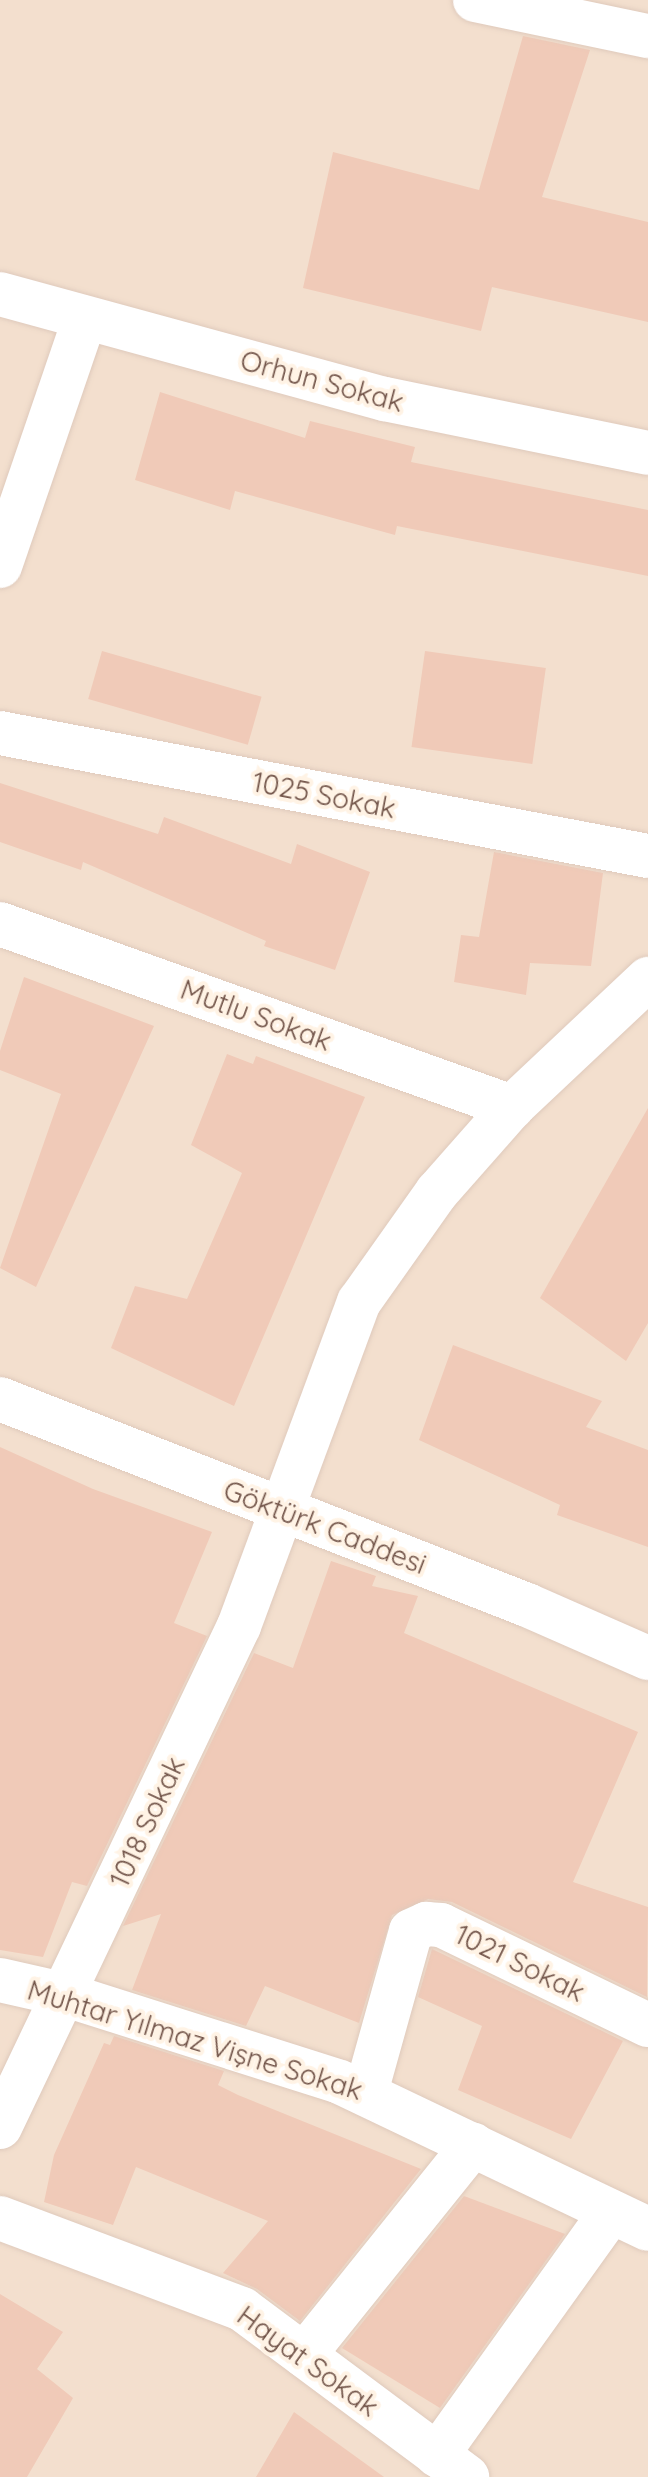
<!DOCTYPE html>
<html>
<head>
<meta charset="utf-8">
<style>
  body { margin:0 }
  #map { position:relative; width:648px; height:2477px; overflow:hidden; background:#fbeedf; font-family:Quicksand,sans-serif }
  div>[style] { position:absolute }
  .residential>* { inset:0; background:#f3dfce; transform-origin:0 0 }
  .building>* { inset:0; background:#f0cab8; transform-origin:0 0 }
  .roads { filter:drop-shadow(0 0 2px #dfcabc) drop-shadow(0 0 2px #dfcabc) }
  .minor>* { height:44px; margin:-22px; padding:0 22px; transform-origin:22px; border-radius:22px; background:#fff }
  span { translate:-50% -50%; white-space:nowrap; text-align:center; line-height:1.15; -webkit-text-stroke:8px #fff3e5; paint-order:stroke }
  .street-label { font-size:28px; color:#715348 }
</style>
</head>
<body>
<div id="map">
  <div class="residential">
    <i style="left:0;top:0;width:648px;height:2477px"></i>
  </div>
  <div class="building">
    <i style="clip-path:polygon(523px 36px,590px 50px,542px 197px,648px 222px,648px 322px,492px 287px,481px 331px,303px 288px,333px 152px,479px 190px)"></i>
    <i style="clip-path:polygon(160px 392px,305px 438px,310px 421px,415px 447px,411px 462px,648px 510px,648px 576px,397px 526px,395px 535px,235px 491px,230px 510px,135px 480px)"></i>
    <i style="left:102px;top:651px;width:166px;height:50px;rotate:16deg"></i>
    <i style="left:425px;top:651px;width:122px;height:97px;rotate:8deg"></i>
    <i style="clip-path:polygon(0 783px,158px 834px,164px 817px,291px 864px,297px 844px,370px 872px,335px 970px,264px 946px,266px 941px,83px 862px,81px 870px,0 842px)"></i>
    <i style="clip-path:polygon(494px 852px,603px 873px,591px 966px,530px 963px,526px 995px,454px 982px,461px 935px,479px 937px)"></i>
    <i style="clip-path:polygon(24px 977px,154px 1026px,36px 1287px,0 1268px,61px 1094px,0 1070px,0 1051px)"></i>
    <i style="clip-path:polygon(227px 1054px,253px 1064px,256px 1056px,365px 1097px,234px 1406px,111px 1348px,135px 1286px,187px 1299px,242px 1173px,191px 1145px)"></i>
    <i style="clip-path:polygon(648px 1108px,648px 1323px,626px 1361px,540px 1298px)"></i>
    <i style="clip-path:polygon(453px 1345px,602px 1401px,586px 1427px,648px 1450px,648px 1547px,557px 1515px,560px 1505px,419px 1440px)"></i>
    <i style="clip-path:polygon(0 1447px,93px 1489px,212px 1532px,174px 1623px,207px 1636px,87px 1886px,72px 1882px,43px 1957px,0 1950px)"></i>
    <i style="clip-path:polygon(331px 1561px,376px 1576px,372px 1586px,418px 1596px,404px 1633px,638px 1732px,573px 1882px,648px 1907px,647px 1997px,452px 1902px,428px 1899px,392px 1915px,359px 2023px,265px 1986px,246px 2026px,132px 1990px,161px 1914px,123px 1926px,254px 1653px,293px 1668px)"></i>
    <i style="clip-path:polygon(432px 1949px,623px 2041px,571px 2139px,458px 2090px,482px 2026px,418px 1997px)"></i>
    <i style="clip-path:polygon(114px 2036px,224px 2071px,218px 2085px,238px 2095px,421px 2169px,300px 2321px,257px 2289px,223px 2273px,268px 2221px,136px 2167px,113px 2225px,44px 2202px,54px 2155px,104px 2043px,110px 2045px)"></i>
    <i style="clip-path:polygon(464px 2196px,565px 2234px,440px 2408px,342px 2348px)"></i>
    <i style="clip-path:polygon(0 2294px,63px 2332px,37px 2369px,73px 2398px,27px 2477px,0 2477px)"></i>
    <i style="clip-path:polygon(294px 2412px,384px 2477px,256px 2477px)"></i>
  </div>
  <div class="roads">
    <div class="minor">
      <i style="left:475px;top:0;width:177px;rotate:11.8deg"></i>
      <i style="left:0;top:294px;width:399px;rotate:15.3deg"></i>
      <i style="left:385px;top:399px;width:268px;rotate:11.6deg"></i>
      <i style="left:0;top:566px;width:262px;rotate:-71.1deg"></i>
      <i style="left:0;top:733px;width:660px;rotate:10.75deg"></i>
      <i style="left:0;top:924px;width:544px;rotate:19.67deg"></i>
      <i style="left:0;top:1399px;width:566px;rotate:21.35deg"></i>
      <i style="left:527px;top:1605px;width:132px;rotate:23.7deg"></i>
      <i style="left:0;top:1980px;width:68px;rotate:12.8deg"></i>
      <i style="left:66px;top:1995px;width:287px;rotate:17.6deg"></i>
      <i style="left:340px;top:2082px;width:341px;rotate:25.5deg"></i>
      <i style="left:366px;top:2092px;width:167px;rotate:-74.4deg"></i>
      <i style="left:411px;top:1931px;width:17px;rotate:-25deg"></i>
      <i style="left:426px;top:1924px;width:15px;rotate:4deg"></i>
      <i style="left:441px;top:1925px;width:230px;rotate:25.8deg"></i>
      <i style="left:0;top:2127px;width:555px;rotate:-64.5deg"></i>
      <i style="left:239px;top:1626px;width:346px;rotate:-69.7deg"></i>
      <i style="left:359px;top:1302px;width:135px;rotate:-54.7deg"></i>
      <i style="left:437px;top:1192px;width:113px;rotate:-48.6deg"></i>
      <i style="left:512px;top:1107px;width:187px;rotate:-43.3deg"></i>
      <i style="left:0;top:2218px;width:259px;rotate:20.6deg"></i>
      <i style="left:242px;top:2309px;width:281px;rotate:36.7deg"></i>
      <i style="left:304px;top:2355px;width:270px;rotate:-51.2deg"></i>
      <i style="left:437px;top:2455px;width:299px;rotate:-54.4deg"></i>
    </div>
  </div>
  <div class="street-label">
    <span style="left:322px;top:381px;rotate:15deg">Orhun Sokak</span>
    <span style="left:324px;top:795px;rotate:11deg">1025 Sokak</span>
    <span style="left:256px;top:1015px;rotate:20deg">Mutlu Sokak</span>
    <span style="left:325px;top:1527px;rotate:21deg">Göktürk Caddesi</span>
    <span style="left:147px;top:1822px;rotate:-65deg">1018 Sokak</span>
    <span style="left:520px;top:1963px;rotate:26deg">1021 Sokak</span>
    <span style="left:195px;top:2040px;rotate:17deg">Muhtar Yılmaz Vişne Sokak</span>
    <span style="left:308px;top:2361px;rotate:36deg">Hayat Sokak</span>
  </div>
</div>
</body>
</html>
